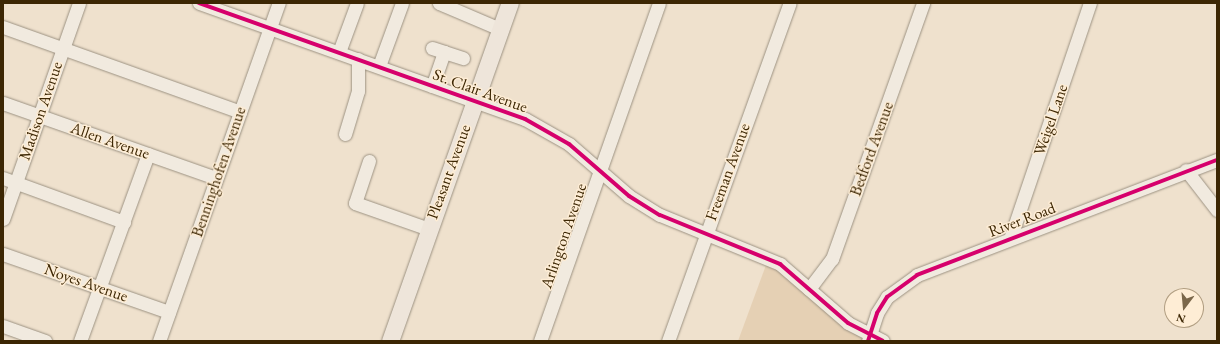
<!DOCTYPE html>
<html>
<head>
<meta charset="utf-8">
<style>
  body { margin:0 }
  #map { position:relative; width:1220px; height:344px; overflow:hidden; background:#efe1cd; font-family:"EB Garamond",serif }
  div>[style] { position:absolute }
  .green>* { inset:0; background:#e5d0b4 }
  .roads { filter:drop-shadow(0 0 1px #9c9282) drop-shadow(0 0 1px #9c9282) }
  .minor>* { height:13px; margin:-6.5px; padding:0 6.5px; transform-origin:6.5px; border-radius:6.5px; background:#f1eadf }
  .major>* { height:17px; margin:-8.5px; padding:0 8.5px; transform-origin:8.5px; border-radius:8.5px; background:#eee5da }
  .cycleway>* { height:4px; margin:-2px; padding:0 2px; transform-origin:2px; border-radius:2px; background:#d6006c }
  span { translate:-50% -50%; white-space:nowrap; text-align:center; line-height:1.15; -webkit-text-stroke:3px #feedd5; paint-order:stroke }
  .street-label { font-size:16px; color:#3c2603 }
  .frame { position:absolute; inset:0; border:4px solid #3c2603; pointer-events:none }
  .north { position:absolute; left:1164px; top:288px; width:40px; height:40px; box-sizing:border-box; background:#feedd5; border:1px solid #b09d81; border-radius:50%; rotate:196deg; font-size:11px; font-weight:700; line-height:16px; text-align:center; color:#3c2603 }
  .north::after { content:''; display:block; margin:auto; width:14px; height:18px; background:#7b674a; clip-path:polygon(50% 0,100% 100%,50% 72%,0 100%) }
</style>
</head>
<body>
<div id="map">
  <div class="green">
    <i style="clip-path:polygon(769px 257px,868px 341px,738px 341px)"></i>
  </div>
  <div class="roads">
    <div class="minor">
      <i style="left:199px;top:3px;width:346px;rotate:19.6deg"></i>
      <i style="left:525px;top:119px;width:51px;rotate:29.6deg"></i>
      <i style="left:569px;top:144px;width:79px;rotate:40.9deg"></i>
      <i style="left:629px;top:196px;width:36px;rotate:32deg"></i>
      <i style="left:660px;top:215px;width:130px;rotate:22.2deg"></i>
      <i style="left:780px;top:264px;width:90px;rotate:40.9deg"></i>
      <i style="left:848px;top:323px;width:39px;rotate:27deg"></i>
      <i style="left:439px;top:3px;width:66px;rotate:23.1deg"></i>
      <i style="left:3px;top:27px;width:252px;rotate:19.7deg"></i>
      <i style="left:432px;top:48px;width:13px;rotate:18deg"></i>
      <i style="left:444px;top:52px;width:36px;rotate:109deg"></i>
      <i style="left:339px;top:52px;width:52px;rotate:-69.8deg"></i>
      <i style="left:444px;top:52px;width:20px;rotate:18deg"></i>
      <i style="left:379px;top:66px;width:67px;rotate:-69.9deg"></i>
      <i style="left:3px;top:103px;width:226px;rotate:19.4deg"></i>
      <i style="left:345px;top:134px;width:45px;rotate:-73.2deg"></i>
      <i style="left:358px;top:91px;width:32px;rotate:-90deg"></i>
      <i style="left:369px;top:161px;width:44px;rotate:108.4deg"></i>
      <i style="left:355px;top:203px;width:78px;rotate:19.4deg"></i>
      <i style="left:1186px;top:170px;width:51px;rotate:52.2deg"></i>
      <i style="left:3px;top:178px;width:129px;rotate:20deg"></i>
      <i style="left:3px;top:219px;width:229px;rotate:-70.6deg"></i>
      <i style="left:1011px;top:236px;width:246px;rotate:-71.3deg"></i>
      <i style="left:3px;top:254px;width:176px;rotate:19.3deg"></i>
      <i style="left:809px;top:289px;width:38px;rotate:-53deg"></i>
      <i style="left:832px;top:259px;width:272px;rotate:-70.4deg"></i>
      <i style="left:3px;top:326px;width:45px;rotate:19.7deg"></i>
      <i style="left:80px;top:341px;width:199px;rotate:-70deg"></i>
      <i style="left:159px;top:341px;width:359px;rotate:-70.5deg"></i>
      <i style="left:540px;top:341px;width:358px;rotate:-70.6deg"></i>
      <i style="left:668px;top:341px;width:359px;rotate:-70.2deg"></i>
      <i style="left:868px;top:341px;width:29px;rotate:-72deg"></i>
      <i style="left:877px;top:313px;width:19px;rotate:-58deg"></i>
      <i style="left:887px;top:297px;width:37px;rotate:-36deg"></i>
      <i style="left:917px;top:275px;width:321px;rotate:-21deg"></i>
    </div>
    <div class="major">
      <i style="left:390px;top:341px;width:359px;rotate:-70.5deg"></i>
    </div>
  </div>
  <div class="cycleway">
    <i style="left:199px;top:3px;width:346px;rotate:19.6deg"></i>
    <i style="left:525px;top:119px;width:51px;rotate:29.6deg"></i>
    <i style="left:569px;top:144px;width:79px;rotate:40.9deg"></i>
    <i style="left:629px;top:196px;width:36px;rotate:32deg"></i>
    <i style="left:660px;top:215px;width:130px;rotate:22.2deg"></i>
    <i style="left:780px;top:264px;width:90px;rotate:40.9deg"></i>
    <i style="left:848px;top:323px;width:39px;rotate:27deg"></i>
    <i style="left:868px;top:341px;width:29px;rotate:-72deg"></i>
    <i style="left:877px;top:313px;width:19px;rotate:-58deg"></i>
    <i style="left:887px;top:297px;width:37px;rotate:-36deg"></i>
    <i style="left:917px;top:275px;width:321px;rotate:-21deg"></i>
  </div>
  <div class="street-label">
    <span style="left:480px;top:91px;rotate:20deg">St. Clair Avenue</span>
    <span style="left:41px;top:111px;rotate:-71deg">Madison Avenue</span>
    <span style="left:1051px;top:120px;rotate:-71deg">Weigel Lane</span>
    <span style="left:110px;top:141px;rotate:19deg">Allen Avenue</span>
    <span style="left:872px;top:149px;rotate:-70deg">Bedford Avenue</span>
    <span style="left:219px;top:172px;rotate:-71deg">Benninghofen Avenue</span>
    <span style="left:449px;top:172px;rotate:-70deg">Pleasant Avenue</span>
    <span style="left:728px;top:172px;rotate:-70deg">Freeman Avenue</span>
    <span style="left:1022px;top:220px;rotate:-21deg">River Road</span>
    <span style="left:564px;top:236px;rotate:-71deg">Arlington Avenue</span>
    <span style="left:86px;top:283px;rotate:19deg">Noyes Avenue</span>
  </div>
  <div class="frame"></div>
  <div class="north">N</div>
</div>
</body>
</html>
